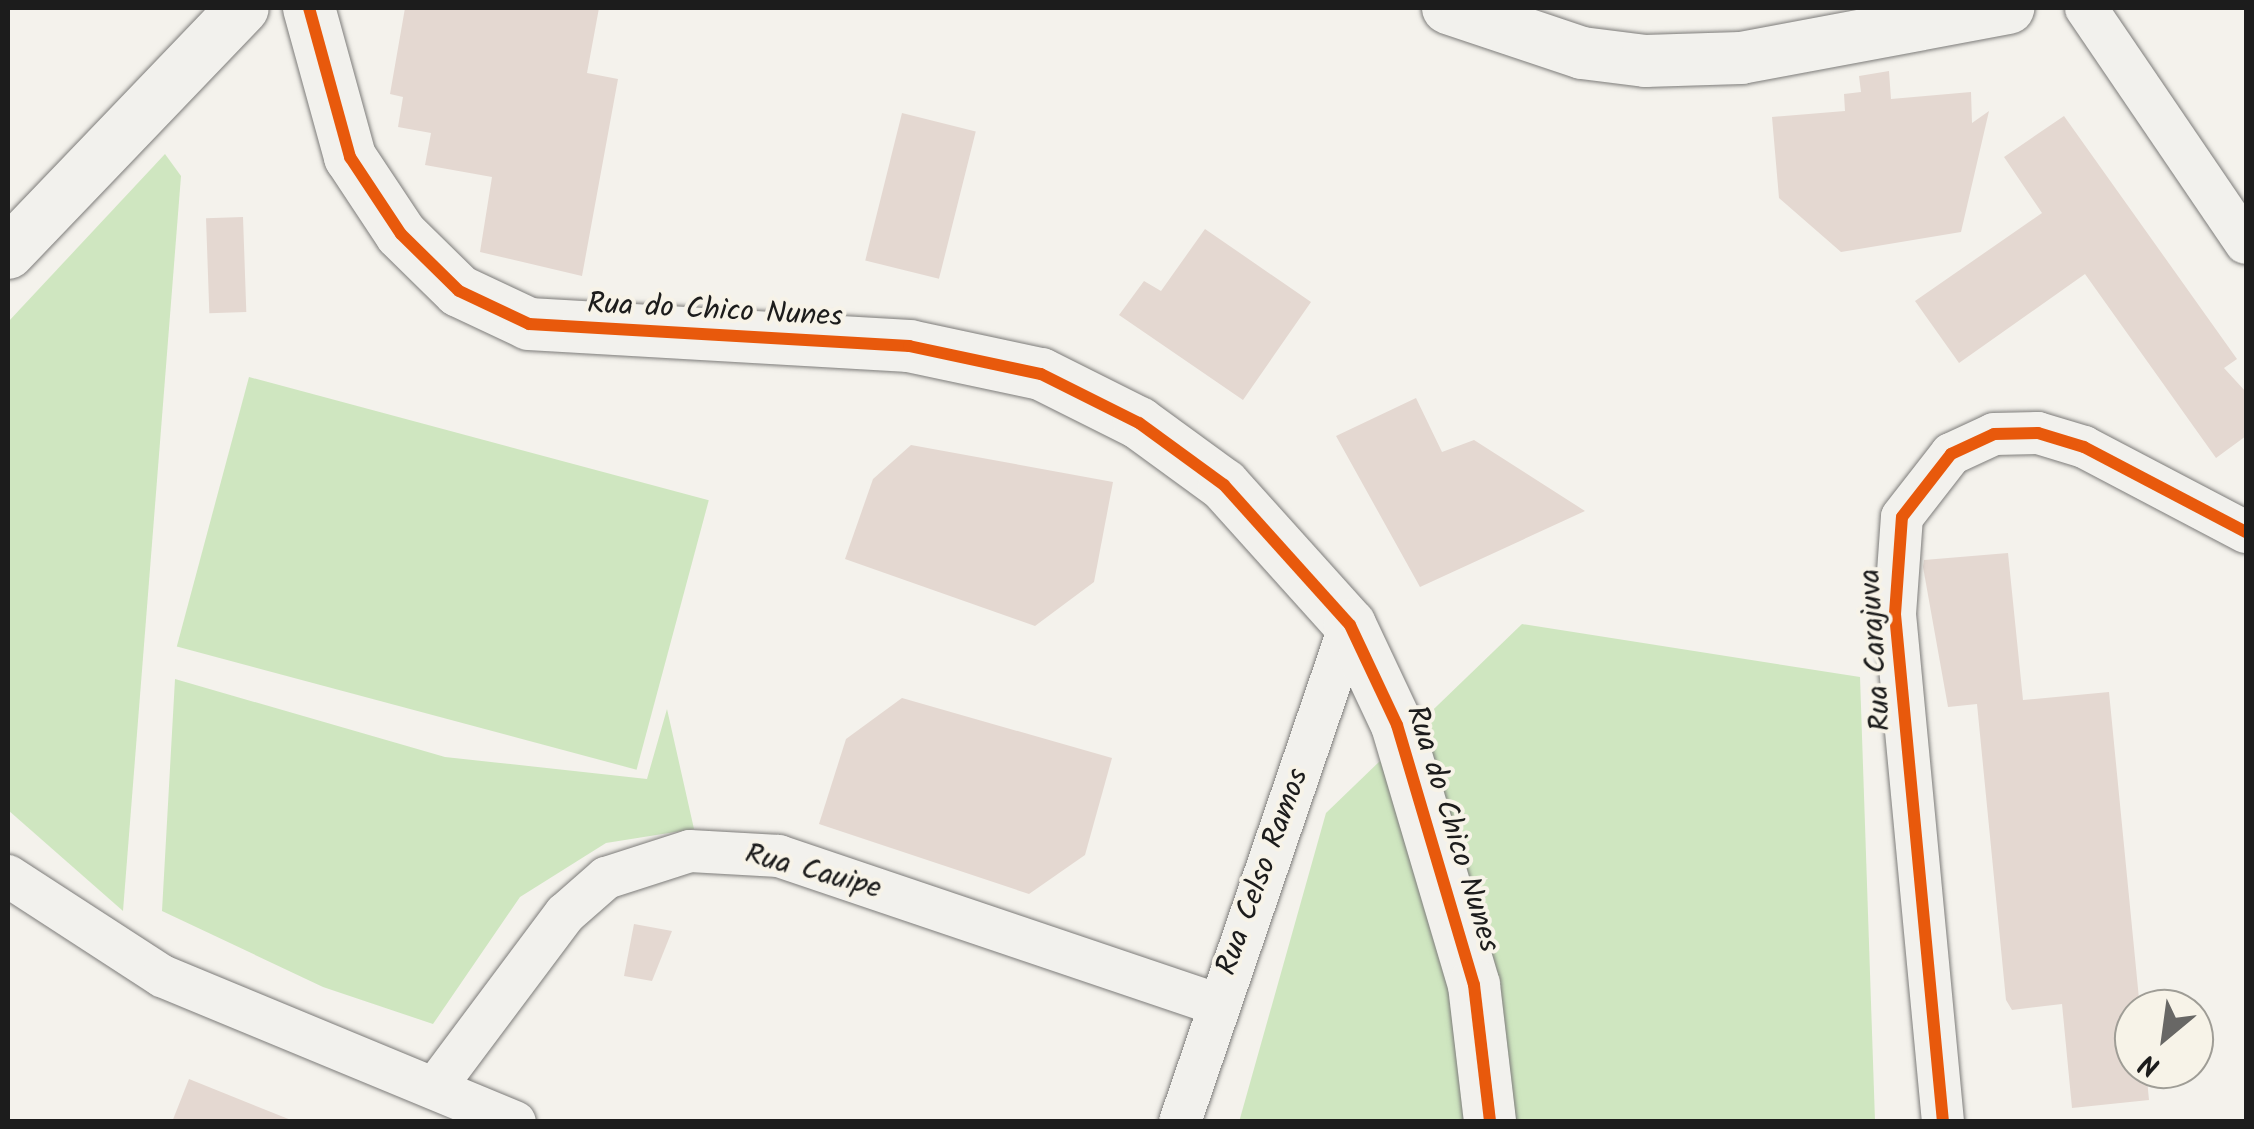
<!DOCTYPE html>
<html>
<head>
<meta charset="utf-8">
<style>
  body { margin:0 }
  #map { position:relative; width:2254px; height:1129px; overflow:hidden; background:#f4f2ec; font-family:Kalam,sans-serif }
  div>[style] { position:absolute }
  .green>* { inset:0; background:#cfe6c0; transform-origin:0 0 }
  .building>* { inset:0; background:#e4d8d1; transform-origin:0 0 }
  .roads { filter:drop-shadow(0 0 2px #7d7c7a) drop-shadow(0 0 2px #7d7c7a) }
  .minor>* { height:42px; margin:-21px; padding:0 21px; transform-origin:21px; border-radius:21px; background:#f2f1ed }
  .tertiary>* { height:52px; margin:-26px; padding:0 26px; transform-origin:26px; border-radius:26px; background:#f2f1ed }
  .cycleway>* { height:12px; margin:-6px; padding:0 6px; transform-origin:6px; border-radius:6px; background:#e8590c }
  span { translate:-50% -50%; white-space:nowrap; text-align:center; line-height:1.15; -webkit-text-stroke:8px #f7f3e8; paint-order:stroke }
  .street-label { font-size:30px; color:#1c1c1c }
  .frame { position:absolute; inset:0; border:10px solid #1c1c1c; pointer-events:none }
  .north { position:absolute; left:2114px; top:989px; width:100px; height:100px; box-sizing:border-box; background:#f7f3e8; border:2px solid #9f9d96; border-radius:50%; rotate:209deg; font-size:28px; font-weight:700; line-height:40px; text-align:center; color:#1c1c1c }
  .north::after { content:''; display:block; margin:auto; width:35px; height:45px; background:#686765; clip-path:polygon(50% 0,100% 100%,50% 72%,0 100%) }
</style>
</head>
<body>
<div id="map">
  <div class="green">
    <i style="clip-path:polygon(165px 154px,181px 176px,123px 911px,8px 810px,8px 322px)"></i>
    <i style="left:249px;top:377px;width:476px;height:279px;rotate:15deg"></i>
    <i style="clip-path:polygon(1522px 624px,1860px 677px,1875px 1121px,1239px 1122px,1326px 813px)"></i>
    <i style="clip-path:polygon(175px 679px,445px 757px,647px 779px,667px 709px,694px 829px,606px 843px,520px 897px,433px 1024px,323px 987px,162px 911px)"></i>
  </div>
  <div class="building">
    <i style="clip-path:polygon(405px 8px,599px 8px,587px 73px,618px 79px,582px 276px,480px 252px,492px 177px,425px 165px,431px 133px,398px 127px,403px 97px,390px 94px)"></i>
    <i style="clip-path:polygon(1889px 71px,1891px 99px,1971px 92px,1972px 123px,1989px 111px,1961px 232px,1841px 252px,1779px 198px,1772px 117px,1845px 111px,1844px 94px,1861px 92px,1859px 76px)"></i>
    <i style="left:902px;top:113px;width:76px;height:152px;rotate:14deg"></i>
    <i style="clip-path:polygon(2064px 116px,2237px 359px,2224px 368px,2246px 392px,2246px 436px,2216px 458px,2085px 274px,1959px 363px,1915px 301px,2042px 213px,2004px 157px)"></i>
    <i style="left:243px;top:217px;width:95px;height:37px;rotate:88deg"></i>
    <i style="clip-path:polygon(1205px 229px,1311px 302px,1243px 400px,1119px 315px,1144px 281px,1161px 291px)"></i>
    <i style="clip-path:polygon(1416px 398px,1442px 452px,1474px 440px,1585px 511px,1420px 587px,1336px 436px)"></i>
    <i style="clip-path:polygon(911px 445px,1113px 482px,1094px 582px,1035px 626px,845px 559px,873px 479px)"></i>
    <i style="clip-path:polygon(2008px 553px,2023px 700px,2109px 692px,2140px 1009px,2134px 1069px,2146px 1069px,2149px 1100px,2072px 1108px,2062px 1004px,2012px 1010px,2006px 1000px,1977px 704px,1948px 707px,1923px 567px,1924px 560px)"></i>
    <i style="clip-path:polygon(902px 698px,1112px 758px,1085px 855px,1029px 894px,819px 824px,846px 739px)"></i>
    <i style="clip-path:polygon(634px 924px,672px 931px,652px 981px,624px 976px)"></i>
    <i style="clip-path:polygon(189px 1079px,291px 1120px,291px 1122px,172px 1122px)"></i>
  </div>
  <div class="roads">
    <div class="minor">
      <i style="left:2086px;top:8px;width:284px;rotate:55.8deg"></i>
      <i style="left:8px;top:876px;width:184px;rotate:33deg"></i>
      <i style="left:162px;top:976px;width:382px;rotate:22.5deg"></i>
      <i style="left:437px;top:1085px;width:214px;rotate:-53.2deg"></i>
      <i style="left:565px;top:914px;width:55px;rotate:-41.3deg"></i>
      <i style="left:606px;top:878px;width:88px;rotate:-17.8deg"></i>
      <i style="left:690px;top:851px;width:89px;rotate:3.2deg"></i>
      <i style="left:779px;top:856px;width:461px;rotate:18.7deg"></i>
      <i style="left:1180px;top:1122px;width:525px;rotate:-71.12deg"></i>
      <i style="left:1943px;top:1122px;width:510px;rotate:-95.4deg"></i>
      <i style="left:1895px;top:614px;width:97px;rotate:-85.9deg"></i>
      <i style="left:1902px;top:517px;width:80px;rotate:-52.1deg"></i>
      <i style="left:1951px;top:454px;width:47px;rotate:-24.9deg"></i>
      <i style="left:1994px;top:434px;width:44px;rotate:-1.3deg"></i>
      <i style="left:2038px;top:433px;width:48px;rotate:16.9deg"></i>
      <i style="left:2084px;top:447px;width:183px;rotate:27.7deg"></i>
    </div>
    <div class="tertiary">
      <i style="left:309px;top:8px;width:155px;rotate:74.6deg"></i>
      <i style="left:350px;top:157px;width:92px;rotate:56.5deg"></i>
      <i style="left:401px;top:234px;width:81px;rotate:44.5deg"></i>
      <i style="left:459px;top:291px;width:77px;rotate:25.2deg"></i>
      <i style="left:529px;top:324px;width:381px;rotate:3.3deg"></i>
      <i style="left:909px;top:346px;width:135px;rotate:12deg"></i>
      <i style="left:1041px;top:374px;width:110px;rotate:26.6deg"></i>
      <i style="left:1139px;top:423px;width:105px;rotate:36.1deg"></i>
      <i style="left:1224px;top:485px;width:188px;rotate:48deg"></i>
      <i style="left:1350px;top:625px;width:110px;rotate:64.8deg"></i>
      <i style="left:1397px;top:725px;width:271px;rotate:73.5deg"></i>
      <i style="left:1474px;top:985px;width:138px;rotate:83.3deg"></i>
      <i style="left:1448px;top:8px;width:141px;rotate:18.6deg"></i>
      <i style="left:1582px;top:53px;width:64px;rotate:7.2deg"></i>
      <i style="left:1645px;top:61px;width:96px;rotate:-1.8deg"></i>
      <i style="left:1741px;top:58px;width:272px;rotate:-10.6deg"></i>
      <i style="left:8px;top:253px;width:339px;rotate:-46.2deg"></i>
    </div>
  </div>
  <div class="cycleway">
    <i style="left:309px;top:8px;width:155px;rotate:74.6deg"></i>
    <i style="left:350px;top:157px;width:92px;rotate:56.5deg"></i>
    <i style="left:401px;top:234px;width:81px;rotate:44.5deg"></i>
    <i style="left:459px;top:291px;width:77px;rotate:25.2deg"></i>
    <i style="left:529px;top:324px;width:381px;rotate:3.3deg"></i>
    <i style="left:909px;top:346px;width:135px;rotate:12deg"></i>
    <i style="left:1041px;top:374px;width:110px;rotate:26.6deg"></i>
    <i style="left:1139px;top:423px;width:105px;rotate:36.1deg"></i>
    <i style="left:1224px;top:485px;width:188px;rotate:48deg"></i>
    <i style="left:1350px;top:625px;width:110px;rotate:64.8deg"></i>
    <i style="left:1397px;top:725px;width:271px;rotate:73.5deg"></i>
    <i style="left:1474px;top:985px;width:138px;rotate:83.3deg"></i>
    <i style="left:1943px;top:1122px;width:510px;rotate:-95.4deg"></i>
    <i style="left:1895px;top:614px;width:97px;rotate:-85.9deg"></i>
    <i style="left:1902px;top:517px;width:80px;rotate:-52.1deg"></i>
    <i style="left:1951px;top:454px;width:47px;rotate:-24.9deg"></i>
    <i style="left:1994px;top:434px;width:44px;rotate:-1.3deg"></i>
    <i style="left:2038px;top:433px;width:48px;rotate:16.9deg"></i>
    <i style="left:2084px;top:447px;width:183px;rotate:27.7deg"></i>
  </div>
  <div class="street-label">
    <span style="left:715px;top:311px;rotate:3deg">Rua do Chico Nunes</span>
    <span style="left:1876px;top:650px;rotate:-94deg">Rua Carajuva</span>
    <span style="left:1452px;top:829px;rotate:73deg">Rua do Chico Nunes</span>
    <span style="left:813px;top:872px;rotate:15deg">Rua Cauipe</span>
    <span style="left:1263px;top:872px;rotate:-70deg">Rua Celso Ramos</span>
  </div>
  <div class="frame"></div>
  <div class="north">N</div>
</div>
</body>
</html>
